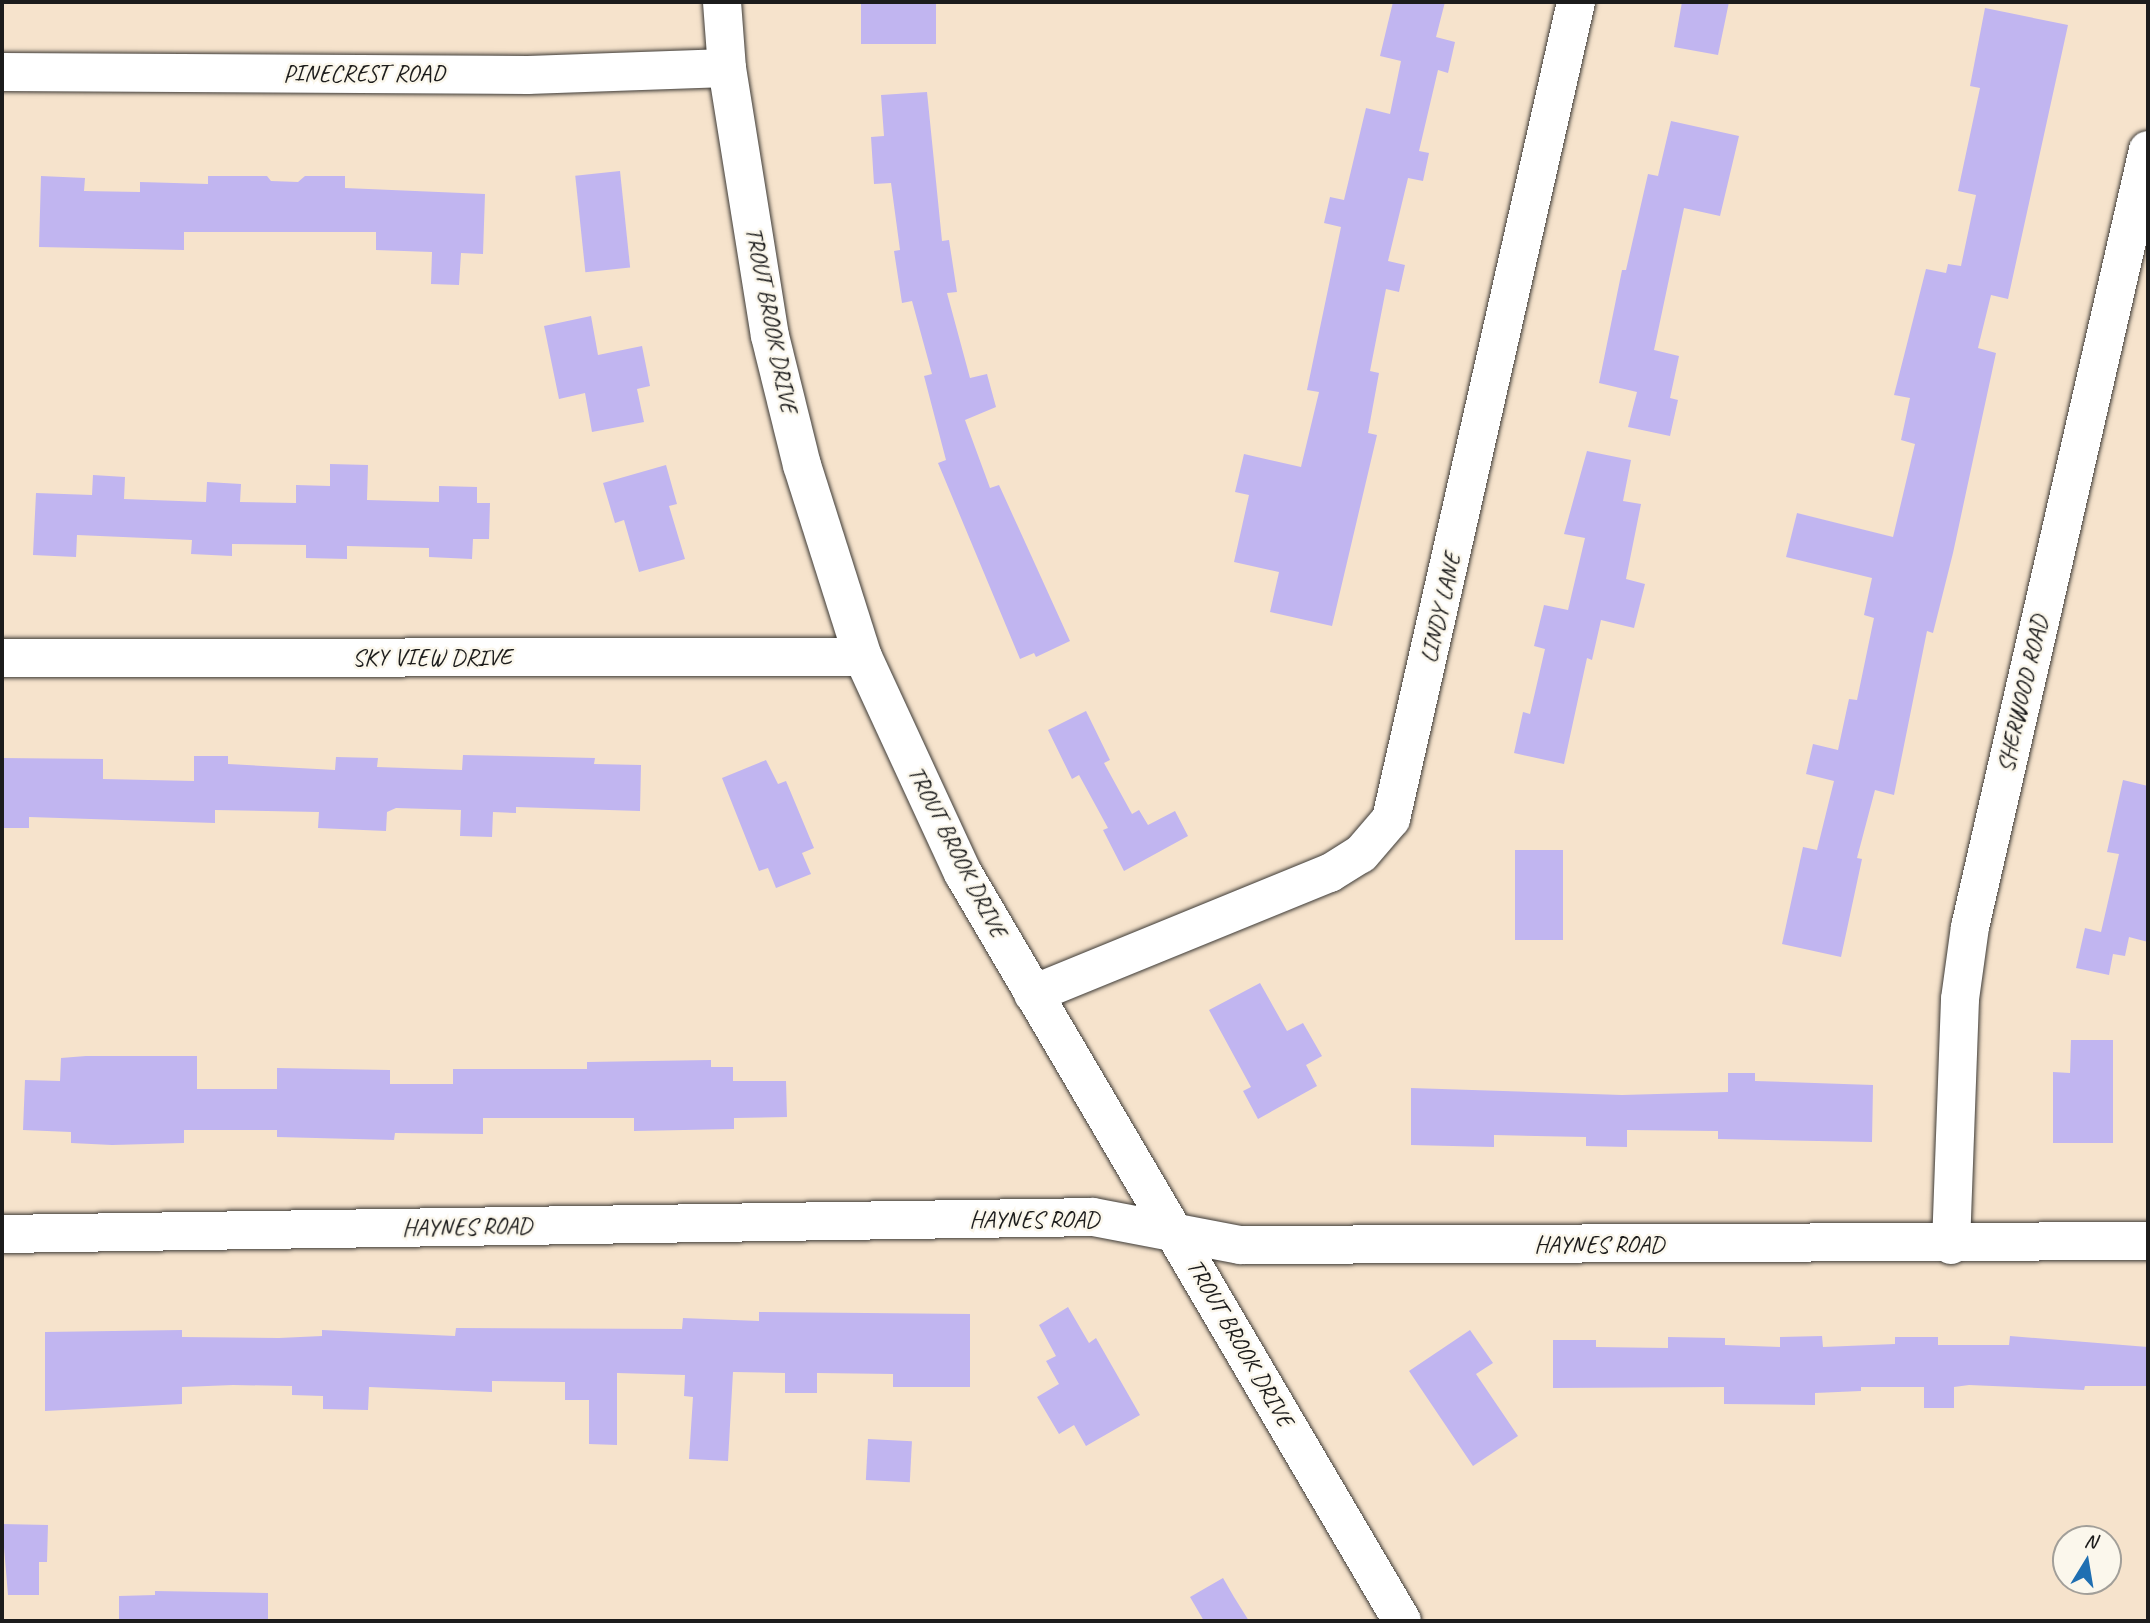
<!DOCTYPE html>
<html>
<head>
<meta charset="utf-8">
<style>
  body { margin:0 }
  #map { position:relative; width:2150px; height:1623px; overflow:hidden; background:#f6e3cc; font-family:Caveat,sans-serif }
  div>[style] { position:absolute }
  .building>* { inset:0; background:#c1b5f0; transform-origin:0 0 }
  .roads { filter:drop-shadow(0 0 2px #3d3a36) drop-shadow(0 0 2px #3d3a36) }
  .street>* { height:38px; margin:-19px; padding:0 19px; transform-origin:19px; border-radius:19px; background:#fff }
  .secondary>* { height:38px; margin:-19px; padding:0 19px; transform-origin:19px; border-radius:19px; background:#fff }
  span { translate:-50% -50%; white-space:nowrap; text-align:center; line-height:1.15; -webkit-text-stroke:5px #fbf7ec; paint-order:stroke }
  .street-label { font-size:24px; color:#1c1c1c }
  .frame { position:absolute; inset:0; border:4px solid #1c1c1c; pointer-events:none }
  .north { position:absolute; left:2052px; top:1525px; width:70px; height:70px; box-sizing:border-box; background:#fbf7ec; border:2px solid #a29f99; border-radius:50%; rotate:11deg; font-size:19px; font-weight:700; line-height:28px; text-align:center; color:#1c1c1c }
  .north::after { content:''; display:block; margin:auto; width:24px; height:32px; background:#1f6fb2; clip-path:polygon(50% 0,100% 100%,50% 72%,0 100%) }
</style>
</head>
<body>
<div id="map">
  <div class="building">
    <i style="left:861px;top:2px;width:75px;height:42px"></i>
    <i style="clip-path:polygon(1393px 2px,1445px 2px,1436px 37px,1455px 42px,1448px 73px,1438px 70px,1419px 151px,1429px 153px,1423px 181px,1408px 178px,1388px 261px,1405px 265px,1399px 292px,1386px 289px,1370px 371px,1379px 373px,1368px 433px,1377px 435px,1332px 626px,1270px 612px,1279px 572px,1234px 562px,1249px 495px,1235px 492px,1244px 454px,1301px 467px,1319px 392px,1307px 390px,1341px 227px,1324px 223px,1330px 197px,1344px 200px,1366px 108px,1390px 114px,1401px 61px,1380px 56px)"></i>
    <i style="clip-path:polygon(1682px 2px,1729px 2px,1718px 55px,1674px 47px)"></i>
    <i style="clip-path:polygon(1985px 8px,2068px 25px,2008px 299px,1991px 295px,1978px 348px,1996px 353px,1953px 553px,1933px 633px,1927px 631px,1894px 795px,1875px 790px,1857px 858px,1862px 859px,1841px 957px,1782px 944px,1803px 847px,1817px 850px,1834px 781px,1806px 774px,1813px 744px,1838px 750px,1849px 699px,1857px 700px,1874px 618px,1864px 615px,1872px 578px,1786px 557px,1797px 513px,1893px 537px,1915px 444px,1901px 440px,1910px 398px,1894px 395px,1926px 269px,1946px 273px,1948px 264px,1961px 266px,1976px 195px,1958px 191px,1980px 88px,1970px 86px)"></i>
    <i style="clip-path:polygon(927px 92px,942px 241px,949px 240px,957px 292px,947px 293px,970px 378px,987px 374px,996px 407px,965px 420px,990px 488px,999px 485px,1070px 641px,1036px 657px,1034px 653px,1020px 659px,938px 463px,946px 460px,924px 376px,932px 374px,912px 301px,902px 303px,894px 251px,900px 250px,891px 183px,874px 184px,871px 137px,884px 136px,881px 95px)"></i>
    <i style="clip-path:polygon(1671px 121px,1739px 136px,1720px 216px,1684px 208px,1654px 350px,1679px 356px,1670px 398px,1678px 400px,1670px 436px,1628px 427px,1637px 392px,1599px 383px,1622px 270px,1626px 270px,1648px 174px,1658px 176px)"></i>
    <i style="left:620px;top:171px;width:97px;height:45px;rotate:84deg"></i>
    <i style="clip-path:polygon(41px 176px,85px 178px,84px 191px,140px 192px,140px 182px,208px 184px,208px 176px,267px 176px,271px 181px,298px 182px,305px 176px,345px 176px,345px 188px,485px 194px,483px 254px,461px 253px,459px 285px,431px 284px,432px 252px,376px 250px,376px 232px,184px 232px,184px 250px,39px 247px)"></i>
    <i style="clip-path:polygon(591px 316px,598px 355px,642px 346px,650px 386px,637px 389px,644px 422px,592px 432px,585px 393px,559px 399px,544px 326px)"></i>
    <i style="clip-path:polygon(1587px 451px,1631px 460px,1623px 501px,1641px 504px,1626px 579px,1645px 584px,1634px 628px,1601px 620px,1592px 660px,1587px 658px,1564px 764px,1514px 753px,1523px 712px,1530px 714px,1545px 649px,1534px 646px,1544px 605px,1568px 610px,1585px 538px,1564px 534px)"></i>
    <i style="clip-path:polygon(330px 464px,368px 465px,367px 500px,439px 502px,439px 486px,477px 487px,477px 503px,490px 503px,489px 539px,473px 539px,472px 559px,429px 557px,429px 548px,347px 546px,347px 559px,306px 558px,306px 545px,232px 544px,232px 556px,191px 554px,192px 540px,77px 535px,76px 557px,33px 555px,36px 493px,92px 495px,93px 475px,125px 477px,124px 499px,206px 502px,207px 482px,241px 484px,240px 502px,296px 503px,296px 485px,330px 486px)"></i>
    <i style="clip-path:polygon(666px 465px,677px 504px,669px 506px,685px 559px,639px 572px,624px 520px,615px 523px,603px 483px)"></i>
    <i style="clip-path:polygon(1086px 711px,1110px 760px,1104px 763px,1132px 814px,1139px 810px,1148px 825px,1175px 811px,1188px 836px,1124px 871px,1103px 830px,1108px 828px,1079px 775px,1072px 779px,1048px 730px)"></i>
    <i style="clip-path:polygon(463px 755px,595px 758px,594px 764px,641px 765px,640px 811px,516px 807px,516px 813px,493px 812px,492px 837px,460px 836px,461px 810px,396px 808px,387px 812px,386px 831px,318px 828px,319px 812px,215px 810px,215px 823px,29px 817px,29px 828px,2px 828px,2px 758px,103px 759px,103px 779px,194px 781px,194px 756px,228px 756px,228px 764px,335px 770px,336px 757px,378px 758px,377px 767px,462px 770px)"></i>
    <i style="clip-path:polygon(766px 760px,778px 784px,786px 781px,814px 848px,802px 853px,811px 874px,776px 888px,768px 868px,759px 871px,722px 778px)"></i>
    <i style="clip-path:polygon(2123px 780px,2148px 786px,2148px 942px,2129px 937px,2125px 956px,2113px 954px,2109px 975px,2076px 968px,2085px 928px,2101px 932px,2119px 854px,2107px 852px)"></i>
    <i style="left:1515px;top:850px;width:48px;height:90px"></i>
    <i style="clip-path:polygon(1260px 983px,1287px 1031px,1303px 1023px,1322px 1056px,1306px 1065px,1317px 1086px,1258px 1119px,1243px 1091px,1251px 1087px,1209px 1010px)"></i>
    <i style="clip-path:polygon(2071px 1040px,2113px 1040px,2113px 1143px,2053px 1143px,2053px 1072px,2070px 1073px)"></i>
    <i style="clip-path:polygon(86px 1056px,197px 1056px,197px 1089px,277px 1089px,277px 1068px,390px 1070px,390px 1084px,453px 1084px,453px 1069px,587px 1069px,587px 1062px,711px 1060px,711px 1067px,733px 1067px,733px 1081px,786px 1081px,787px 1117px,734px 1118px,734px 1129px,634px 1131px,634px 1118px,483px 1118px,483px 1134px,395px 1133px,394px 1140px,277px 1137px,277px 1130px,184px 1130px,184px 1143px,112px 1145px,71px 1143px,71px 1132px,23px 1130px,25px 1080px,60px 1081px,61px 1058px)"></i>
    <i style="clip-path:polygon(1728px 1073px,1755px 1073px,1755px 1081px,1873px 1085px,1872px 1142px,1718px 1139px,1718px 1131px,1627px 1130px,1627px 1147px,1586px 1146px,1586px 1137px,1494px 1135px,1494px 1147px,1411px 1145px,1411px 1088px,1622px 1095px,1728px 1092px)"></i>
    <i style="clip-path:polygon(1068px 1307px,1089px 1343px,1096px 1338px,1140px 1415px,1086px 1446px,1074px 1425px,1059px 1434px,1037px 1397px,1059px 1384px,1046px 1361px,1056px 1356px,1039px 1325px)"></i>
    <i style="clip-path:polygon(759px 1312px,970px 1314px,970px 1387px,893px 1387px,893px 1374px,817px 1373px,817px 1393px,785px 1393px,785px 1373px,733px 1372px,728px 1461px,689px 1459px,693px 1397px,684px 1396px,685px 1375px,617px 1373px,617px 1445px,589px 1444px,589px 1400px,565px 1400px,565px 1382px,492px 1381px,492px 1392px,369px 1387px,368px 1410px,323px 1409px,323px 1396px,292px 1395px,292px 1386px,233px 1385px,182px 1387px,182px 1404px,45px 1411px,45px 1332px,182px 1330px,182px 1337px,279px 1338px,322px 1336px,322px 1330px,455px 1336px,456px 1328px,682px 1329px,683px 1318px,759px 1321px)"></i>
    <i style="clip-path:polygon(1470px 1330px,1493px 1363px,1476px 1374px,1518px 1436px,1473px 1466px,1409px 1371px)"></i>
    <i style="clip-path:polygon(1822px 1336px,1823px 1347px,1895px 1344px,1895px 1337px,1938px 1337px,1938px 1345px,2009px 1345px,2010px 1336px,2148px 1347px,2148px 1386px,2085px 1386px,2084px 1390px,1969px 1385px,1954px 1387px,1954px 1408px,1924px 1408px,1924px 1387px,1861px 1387px,1861px 1391px,1815px 1393px,1815px 1405px,1724px 1404px,1724px 1387px,1553px 1388px,1553px 1340px,1596px 1340px,1596px 1347px,1668px 1348px,1668px 1337px,1725px 1338px,1725px 1345px,1780px 1347px,1780px 1337px)"></i>
    <i style="left:868px;top:1439px;width:44px;height:41px;rotate:3deg"></i>
    <i style="clip-path:polygon(2px 1524px,48px 1525px,47px 1562px,39px 1562px,39px 1595px,8px 1595px)"></i>
    <i style="clip-path:polygon(1223px 1578px,1234px 1597px,1249px 1621px,1204px 1621px,1190px 1597px)"></i>
    <i style="clip-path:polygon(155px 1591px,268px 1593px,268px 1621px,119px 1621px,119px 1596px,155px 1595px)"></i>
  </div>
  <div class="roads">
    <div class="street">
      <i style="left:2px;top:72px;width:526px;rotate:0.33deg"></i>
      <i style="left:528px;top:75px;width:199px;rotate:-2deg"></i>
      <i style="left:2px;top:658px;width:861px;rotate:-0.07deg"></i>
      <i style="left:1033px;top:994px;width:321px;rotate:-22.2deg"></i>
      <i style="left:1330px;top:873px;width:36px;rotate:-32deg"></i>
      <i style="left:1361px;top:854px;width:46px;rotate:-49.4deg"></i>
      <i style="left:1391px;top:819px;width:838px;rotate:-77.24deg"></i>
      <i style="left:2px;top:1234px;width:1091px;rotate:-0.89deg"></i>
      <i style="left:1093px;top:1217px;width:150px;rotate:10.8deg"></i>
      <i style="left:1240px;top:1245px;width:908px;rotate:-0.25deg"></i>
      <i style="left:1951px;top:1245px;width:246px;rotate:-87.9deg"></i>
      <i style="left:1960px;top:999px;width:73px;rotate:-82.1deg"></i>
      <i style="left:1970px;top:927px;width:797px;rotate:-77.1deg"></i>
    </div>
    <div class="secondary">
      <i style="left:722px;top:2px;width:66px;rotate:85.7deg"></i>
      <i style="left:727px;top:68px;width:271px;rotate:80.9deg"></i>
      <i style="left:770px;top:336px;width:133px;rotate:76.1deg"></i>
      <i style="left:802px;top:465px;width:201px;rotate:72.4deg"></i>
      <i style="left:863px;top:657px;width:238px;rotate:65.2deg"></i>
      <i style="left:963px;top:873px;width:867px;rotate:59.59deg"></i>
    </div>
  </div>
  <div class="street-label">
    <span style="left:364px;top:74px">PINECREST ROAD</span>
    <span style="left:771px;top:320px;rotate:79deg">TROUT BROOK DRIVE</span>
    <span style="left:1441px;top:608px;rotate:-77deg">LINDY LANE</span>
    <span style="left:432px;top:658px">SKY VIEW DRIVE</span>
    <span style="left:2023px;top:694px;rotate:-77deg">SHERWOOD ROAD</span>
    <span style="left:957px;top:852px;rotate:63deg">TROUT BROOK DRIVE</span>
    <span style="left:1034px;top:1220px">HAYNES ROAD</span>
    <span style="left:467px;top:1227px;rotate:-1deg">HAYNES ROAD</span>
    <span style="left:1599px;top:1245px">HAYNES ROAD</span>
    <span style="left:1240px;top:1343px;rotate:60deg">TROUT BROOK DRIVE</span>
  </div>
  <div class="frame"></div>
  <div class="north">N</div>
</div>
</body>
</html>
